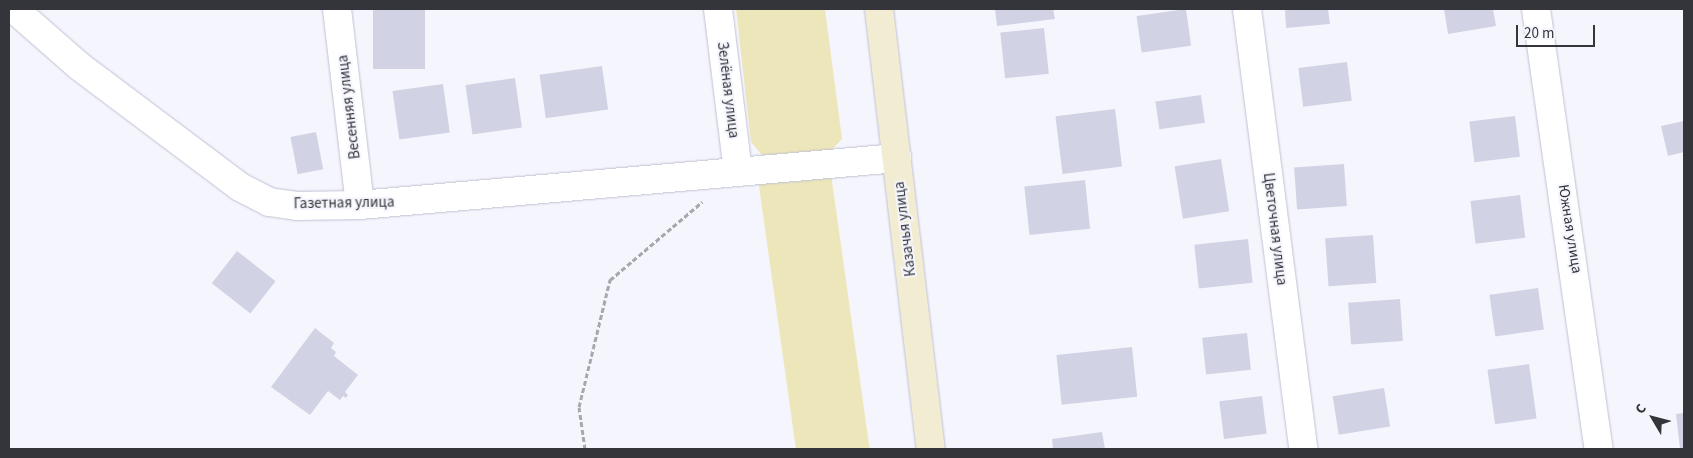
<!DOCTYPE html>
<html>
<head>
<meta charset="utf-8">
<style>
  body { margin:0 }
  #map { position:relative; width:1693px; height:458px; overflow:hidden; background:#f5f6fd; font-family:"Source Sans 3",sans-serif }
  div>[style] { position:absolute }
  .green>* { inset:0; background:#ede6bb; transform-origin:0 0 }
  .building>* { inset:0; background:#d1d3e4; transform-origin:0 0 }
  .path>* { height:3px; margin-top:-1.5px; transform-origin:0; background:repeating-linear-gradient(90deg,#a7a7ae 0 5px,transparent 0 7.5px) }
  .roads { filter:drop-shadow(0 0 1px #c0c1d3) drop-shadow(0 0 1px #c0c1d3) }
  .street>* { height:28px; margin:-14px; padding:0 14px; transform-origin:14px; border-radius:14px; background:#fff }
  .secondary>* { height:28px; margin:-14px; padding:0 14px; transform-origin:14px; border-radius:14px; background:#f2edd2 }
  span { translate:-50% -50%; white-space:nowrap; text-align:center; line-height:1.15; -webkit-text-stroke:4px #f5f6fd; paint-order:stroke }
  .street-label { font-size:15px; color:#34343b }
  .frame { position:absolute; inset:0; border:10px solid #34343b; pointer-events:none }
  .north { position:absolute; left:1628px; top:393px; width:50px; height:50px; -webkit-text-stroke:4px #f5f6fd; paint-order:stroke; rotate:307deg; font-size:14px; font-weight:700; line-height:20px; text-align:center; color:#34343b }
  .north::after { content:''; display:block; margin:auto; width:18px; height:22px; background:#34343b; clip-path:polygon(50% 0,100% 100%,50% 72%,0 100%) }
  .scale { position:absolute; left:1516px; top:25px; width:79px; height:22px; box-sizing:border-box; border:2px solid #34343b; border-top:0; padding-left:6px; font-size:15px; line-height:18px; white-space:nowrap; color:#34343b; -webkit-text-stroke:4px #f5f6fd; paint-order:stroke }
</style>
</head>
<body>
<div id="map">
  <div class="green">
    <i style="clip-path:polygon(736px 9px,825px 9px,842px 139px,826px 156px,762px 155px,751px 142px)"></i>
    <i style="left:831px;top:174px;width:278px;height:73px;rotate:82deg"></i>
  </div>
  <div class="building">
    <i style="left:373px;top:9px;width:52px;height:60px"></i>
    <i style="clip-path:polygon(995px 9px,1053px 9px,1055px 19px,997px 26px)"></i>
    <i style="left:1186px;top:9px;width:37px;height:50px;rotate:82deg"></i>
    <i style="clip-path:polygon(1285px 9px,1328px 9px,1330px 24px,1286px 28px)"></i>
    <i style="clip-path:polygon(1444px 9px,1493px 9px,1496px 26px,1448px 34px)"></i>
    <i style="left:1044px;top:28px;width:46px;height:44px;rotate:84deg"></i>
    <i style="left:1347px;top:62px;width:39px;height:49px;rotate:83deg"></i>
    <i style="left:602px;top:66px;width:44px;height:63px;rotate:82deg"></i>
    <i style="left:515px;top:78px;width:50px;height:50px;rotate:82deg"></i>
    <i style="left:443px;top:84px;width:49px;height:51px;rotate:82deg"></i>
    <i style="left:1201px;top:95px;width:28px;height:46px;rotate:82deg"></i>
    <i style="left:1115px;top:109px;width:58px;height:60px;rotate:83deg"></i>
    <i style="left:1515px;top:116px;width:41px;height:46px;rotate:83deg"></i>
    <i style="clip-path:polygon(1684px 121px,1684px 152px,1668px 156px,1661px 126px)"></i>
    <i style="left:316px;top:132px;width:38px;height:26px;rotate:79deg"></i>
    <i style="left:1221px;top:159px;width:53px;height:47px;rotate:81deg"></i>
    <i style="left:1344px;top:164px;width:42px;height:50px;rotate:86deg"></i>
    <i style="left:1085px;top:180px;width:49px;height:61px;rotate:84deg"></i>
    <i style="left:1520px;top:195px;width:43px;height:50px;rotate:83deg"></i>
    <i style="left:1373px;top:235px;width:48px;height:48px;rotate:86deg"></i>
    <i style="left:1248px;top:239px;width:44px;height:54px;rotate:84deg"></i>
    <i style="left:237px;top:251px;width:49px;height:41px;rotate:38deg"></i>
    <i style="left:1538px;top:288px;width:42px;height:49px;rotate:82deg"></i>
    <i style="left:1400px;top:299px;width:42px;height:52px;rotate:86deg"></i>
    <i style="clip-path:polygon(315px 328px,334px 343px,331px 348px,336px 352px,334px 356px,358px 375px,345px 392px,348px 395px,346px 398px,343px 396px,340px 400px,328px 391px,310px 415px,271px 387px)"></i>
    <i style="left:1247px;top:333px;width:37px;height:45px;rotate:84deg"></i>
    <i style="left:1132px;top:347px;width:50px;height:76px;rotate:84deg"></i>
    <i style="left:1529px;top:364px;width:55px;height:42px;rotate:82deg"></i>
    <i style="left:1384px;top:388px;width:39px;height:52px;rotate:81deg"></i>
    <i style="left:1262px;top:396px;width:38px;height:43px;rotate:83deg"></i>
    <i style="clip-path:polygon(1684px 413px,1684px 449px,1680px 449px,1676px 414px)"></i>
    <i style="clip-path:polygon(1102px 432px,1105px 449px,1053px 449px,1052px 439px)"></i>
  </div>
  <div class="path">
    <i style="left:585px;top:449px;width:42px;rotate:-98.1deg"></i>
    <i style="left:579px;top:407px;width:131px;rotate:-76.3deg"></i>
    <i style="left:610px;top:280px;width:121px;rotate:-40.3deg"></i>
  </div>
  <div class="roads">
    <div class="street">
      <i style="left:14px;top:9px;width:86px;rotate:41.2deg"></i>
      <i style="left:79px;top:66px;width:201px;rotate:36.9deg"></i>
      <i style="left:240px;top:187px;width:33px;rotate:27deg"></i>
      <i style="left:269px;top:202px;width:28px;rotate:8deg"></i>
      <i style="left:297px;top:206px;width:63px;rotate:-0.9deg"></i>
      <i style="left:360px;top:205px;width:539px;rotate:-5deg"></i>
      <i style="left:337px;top:9px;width:197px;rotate:83.3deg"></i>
      <i style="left:718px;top:9px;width:164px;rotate:83deg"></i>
      <i style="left:1247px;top:9px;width:444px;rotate:82.7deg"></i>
      <i style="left:1536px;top:9px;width:444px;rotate:81.9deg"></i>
    </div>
    <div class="secondary">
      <i style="left:879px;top:9px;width:443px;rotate:83.3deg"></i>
    </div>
  </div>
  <div class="street-label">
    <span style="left:728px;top:90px;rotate:83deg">Зелёная улица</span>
    <span style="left:349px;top:107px;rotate:-97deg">Весенняя улица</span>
    <span style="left:344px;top:203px;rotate:-1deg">Газетная улица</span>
    <span style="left:905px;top:229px;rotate:-97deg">Казачья улица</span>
    <span style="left:1275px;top:229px;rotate:83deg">Цветочная улица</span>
    <span style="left:1570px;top:229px;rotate:81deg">Южная улица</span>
  </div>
  <div class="frame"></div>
  <div class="north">С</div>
  <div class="scale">20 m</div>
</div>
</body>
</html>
